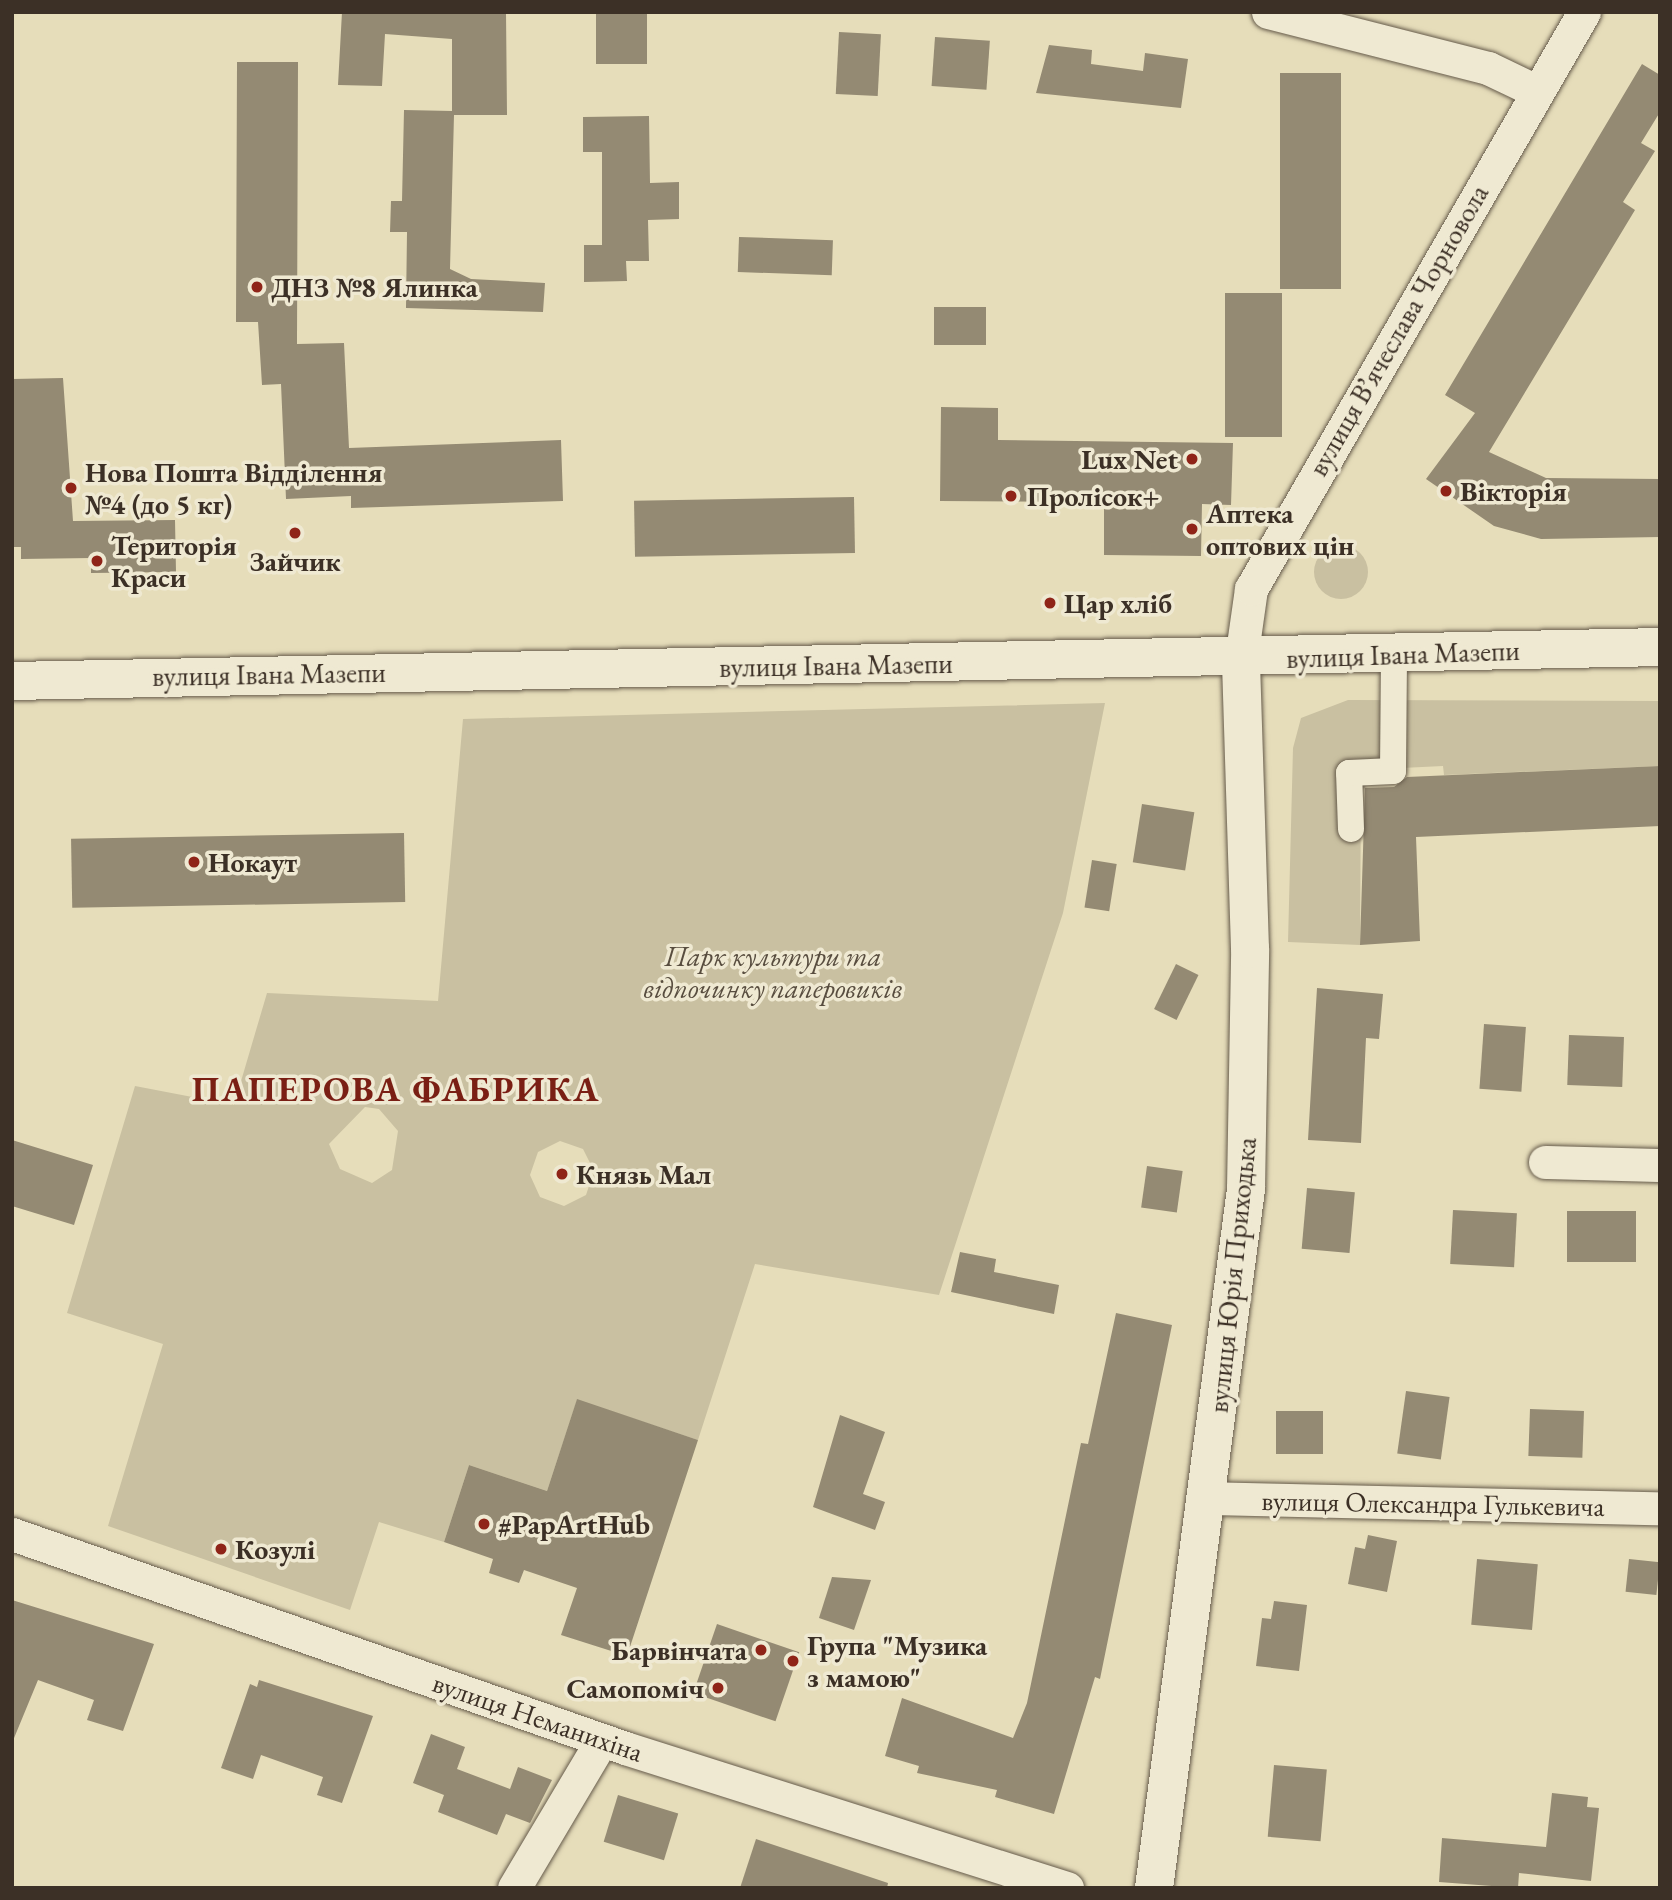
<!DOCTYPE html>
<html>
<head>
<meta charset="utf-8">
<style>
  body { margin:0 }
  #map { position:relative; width:1672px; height:1900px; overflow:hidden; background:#e6ddba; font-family:"EB Garamond",serif }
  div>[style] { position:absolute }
  .green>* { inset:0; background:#c9c0a1 }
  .round { border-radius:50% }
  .building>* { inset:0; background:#948a73; transform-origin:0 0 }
  .roads { filter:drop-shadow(0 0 2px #665b4b) drop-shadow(0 0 2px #665b4b) }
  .pedestrian>* { height:26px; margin:-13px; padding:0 13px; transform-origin:13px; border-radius:13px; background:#efe9d2 }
  .minor>* { height:33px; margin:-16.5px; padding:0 16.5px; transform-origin:16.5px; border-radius:16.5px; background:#efe9d2 }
  .tertiary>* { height:38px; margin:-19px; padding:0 19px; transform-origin:19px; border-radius:19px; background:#efe9d2 }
  .secondary>* { height:38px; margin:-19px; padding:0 19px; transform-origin:19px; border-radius:19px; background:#efe9d2 }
  .dots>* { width:19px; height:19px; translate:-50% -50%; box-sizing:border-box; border:4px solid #efe9d2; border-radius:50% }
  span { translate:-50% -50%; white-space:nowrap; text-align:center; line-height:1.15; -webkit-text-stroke:7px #efe9d2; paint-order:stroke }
  .poi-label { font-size:28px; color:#3c3026; font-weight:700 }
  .left { translate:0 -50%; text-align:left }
  .right { translate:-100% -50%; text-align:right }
  .street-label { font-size:28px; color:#3c3026 }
  .park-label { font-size:28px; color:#584d3f; font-style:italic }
  .district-label { font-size:35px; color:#7a1f14; font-weight:700; letter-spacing:2px }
  .frame { position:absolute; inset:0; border:14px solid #3c3026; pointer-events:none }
</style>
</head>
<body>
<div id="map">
  <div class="green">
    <i class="round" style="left:1314px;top:545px;width:54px;height:54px"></i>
    <i style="clip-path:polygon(1348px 700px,1660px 701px,1660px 766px,1444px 775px,1443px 766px,1340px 771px,1361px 780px,1360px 945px,1288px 942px,1293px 748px,1301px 718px)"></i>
    <i style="clip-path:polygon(evenodd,1105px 703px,1063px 913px,939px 1295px,755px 1264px,698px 1440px,577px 1400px,547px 1491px,469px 1465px,444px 1542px,379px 1522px,350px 1610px,108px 1526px,163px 1344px,67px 1313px,135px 1086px,234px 1105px,267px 993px,438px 1001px,463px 719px,1105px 703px,365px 1107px,379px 1109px,398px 1131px,392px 1170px,372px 1183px,340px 1169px,329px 1144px,365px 1107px,1105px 703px,560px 1141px,583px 1149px,594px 1171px,586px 1195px,564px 1206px,540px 1197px,530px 1175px,538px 1152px,560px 1141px)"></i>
  </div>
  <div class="building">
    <i style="clip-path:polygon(342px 12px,506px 12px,507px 115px,454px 115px,450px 269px,471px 279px,545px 283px,543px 312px,406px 308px,407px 232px,390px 232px,391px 201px,402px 201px,404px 110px,452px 111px,452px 39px,385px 34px,382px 86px,338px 85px)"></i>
    <i style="left:596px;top:12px;width:51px;height:52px"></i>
    <i style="left:839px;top:32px;width:42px;height:62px;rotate:3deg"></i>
    <i style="left:935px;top:37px;width:55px;height:49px;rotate:4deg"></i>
    <i style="clip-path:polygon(1049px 45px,1092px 50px,1091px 64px,1143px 71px,1145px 53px,1188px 59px,1181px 108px,1036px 93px)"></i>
    <i style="clip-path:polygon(237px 62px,298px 62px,297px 344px,344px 343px,349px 448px,561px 440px,563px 501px,351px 508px,351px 496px,286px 499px,281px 384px,262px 385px,258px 322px,236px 322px)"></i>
    <i style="clip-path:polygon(1642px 64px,1660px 75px,1660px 112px,1641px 143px,1655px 151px,1623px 202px,1635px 210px,1489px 452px,1546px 478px,1660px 479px,1660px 537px,1541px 539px,1494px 526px,1426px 479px,1475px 413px,1445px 395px)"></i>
    <i style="left:1280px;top:73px;width:61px;height:216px"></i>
    <i style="clip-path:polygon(649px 116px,650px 183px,679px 182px,679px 219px,648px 220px,649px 261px,626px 261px,627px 281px,584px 282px,584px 245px,602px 245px,602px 152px,583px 152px,583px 117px)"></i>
    <i style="left:739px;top:237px;width:94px;height:35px;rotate:2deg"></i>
    <i style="left:1225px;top:293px;width:57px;height:144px"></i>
    <i style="left:986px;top:307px;width:38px;height:52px;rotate:90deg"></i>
    <i style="clip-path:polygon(63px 378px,73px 521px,175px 520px,176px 572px,91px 573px,91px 558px,21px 559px,21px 547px,12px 547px,12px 379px)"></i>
    <i style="clip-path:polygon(941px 407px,998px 408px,998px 440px,1233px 443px,1231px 505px,1202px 504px,1201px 556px,1104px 555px,1104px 502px,940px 501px)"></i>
    <i style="left:854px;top:497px;width:56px;height:220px;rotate:89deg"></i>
    <i style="clip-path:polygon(1660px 766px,1660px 826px,1416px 837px,1420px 941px,1360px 945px,1365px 788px,1394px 787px,1407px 777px)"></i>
    <i style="left:1142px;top:804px;width:53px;height:59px;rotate:9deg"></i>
    <i style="left:404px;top:833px;width:69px;height:333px;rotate:89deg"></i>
    <i style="left:1092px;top:860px;width:25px;height:48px;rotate:9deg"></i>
    <i style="left:1176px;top:964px;width:25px;height:50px;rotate:26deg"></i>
    <i style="clip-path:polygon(1317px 988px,1383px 994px,1379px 1039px,1366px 1038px,1361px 1143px,1308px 1140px)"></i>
    <i style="left:1484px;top:1024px;width:42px;height:65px;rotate:4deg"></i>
    <i style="left:1569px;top:1035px;width:55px;height:50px;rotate:2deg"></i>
    <i style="clip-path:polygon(12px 1140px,93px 1165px,74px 1225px,12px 1206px)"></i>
    <i style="left:1147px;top:1166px;width:36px;height:42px;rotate:8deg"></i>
    <i style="left:1307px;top:1188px;width:48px;height:61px;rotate:5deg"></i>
    <i style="left:1453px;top:1210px;width:64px;height:54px;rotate:3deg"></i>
    <i style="left:1567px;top:1211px;width:69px;height:51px"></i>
    <i style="clip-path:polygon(960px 1252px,996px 1259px,994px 1272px,1059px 1285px,1054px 1314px,951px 1292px)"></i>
    <i style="clip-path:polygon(1116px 1313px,1172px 1325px,1100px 1679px,1095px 1677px,1054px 1814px,995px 1797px,997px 1790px,917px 1773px,919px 1766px,885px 1756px,902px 1698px,1013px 1738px,1027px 1703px,1081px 1443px,1088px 1444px)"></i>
    <i style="left:1406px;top:1391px;width:44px;height:63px;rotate:8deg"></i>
    <i style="clip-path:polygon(577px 1399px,698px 1440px,627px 1656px,561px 1635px,577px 1588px,524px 1570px,519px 1583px,489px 1573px,493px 1559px,444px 1542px,469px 1465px,547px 1491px)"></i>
    <i style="left:1530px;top:1409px;width:54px;height:47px;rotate:2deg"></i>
    <i style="left:1276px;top:1411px;width:47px;height:43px"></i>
    <i style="clip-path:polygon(840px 1415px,885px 1432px,863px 1494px,885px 1502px,875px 1530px,813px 1507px)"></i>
    <i style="clip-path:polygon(1368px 1535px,1397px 1541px,1387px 1592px,1348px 1584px,1355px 1547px,1365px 1549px)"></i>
    <i style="left:1477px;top:1559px;width:61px;height:66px;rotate:5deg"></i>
    <i style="left:1629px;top:1559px;width:31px;height:33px;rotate:6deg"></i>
    <i style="clip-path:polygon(832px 1577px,871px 1580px,854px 1630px,819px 1618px)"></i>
    <i style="clip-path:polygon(12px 1600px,154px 1644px,123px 1731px,87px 1720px,94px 1700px,38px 1680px,12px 1743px)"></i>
    <i style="clip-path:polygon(1274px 1601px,1307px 1605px,1299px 1671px,1256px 1666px,1262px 1618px,1271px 1619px)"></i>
    <i style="left:717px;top:1624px;width:87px;height:73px;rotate:19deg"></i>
    <i style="clip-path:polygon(259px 1680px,373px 1716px,342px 1803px,317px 1795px,323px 1777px,261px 1755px,253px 1779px,221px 1768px,250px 1684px,257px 1687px)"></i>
    <i style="clip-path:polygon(431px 1734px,465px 1747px,457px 1769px,510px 1789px,518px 1767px,552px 1780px,530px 1823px,506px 1814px,497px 1835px,438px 1812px,444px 1795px,413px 1783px)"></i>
    <i style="left:1274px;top:1765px;width:53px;height:72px;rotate:5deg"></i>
    <i style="clip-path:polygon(1552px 1793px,1588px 1797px,1587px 1807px,1599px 1808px,1591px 1881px,1519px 1873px,1518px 1888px,1439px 1882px,1442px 1838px,1546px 1847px)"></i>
    <i style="left:618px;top:1795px;width:63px;height:49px;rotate:17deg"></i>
    <i style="clip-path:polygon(756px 1839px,888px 1883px,887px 1888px,740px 1888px)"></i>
  </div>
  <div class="roads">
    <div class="pedestrian">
      <i style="left:1351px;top:829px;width:56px;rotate:-92deg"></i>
      <i style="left:1349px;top:773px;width:44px;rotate:-2.6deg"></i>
      <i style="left:1393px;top:771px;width:116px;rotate:-89.5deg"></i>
    </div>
    <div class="minor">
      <i style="left:1268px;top:12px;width:227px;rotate:14.3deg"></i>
      <i style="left:1488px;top:68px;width:53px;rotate:25.6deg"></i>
      <i style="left:1241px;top:659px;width:71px;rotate:-81.9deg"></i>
      <i style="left:1251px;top:589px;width:666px;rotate:-60.01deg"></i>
      <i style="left:1545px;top:1162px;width:115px;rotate:1.5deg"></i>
      <i style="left:1206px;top:1498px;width:454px;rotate:1.3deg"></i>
      <i style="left:12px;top:1534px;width:649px;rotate:19.24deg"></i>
      <i style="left:625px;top:1748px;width:464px;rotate:17.6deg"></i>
      <i style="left:514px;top:1888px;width:172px;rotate:-59.3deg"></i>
    </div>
    <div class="tertiary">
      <i style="left:1154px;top:1888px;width:705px;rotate:-82.5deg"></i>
      <i style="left:1246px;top:1189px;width:240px;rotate:-89deg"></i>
      <i style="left:1250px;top:949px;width:290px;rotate:-91.8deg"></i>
    </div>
    <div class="secondary">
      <i style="left:12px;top:681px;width:1648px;rotate:-1.18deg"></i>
    </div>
  </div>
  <div class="dots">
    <i style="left:257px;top:287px;background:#8f2418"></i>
    <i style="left:1192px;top:459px;background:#8f2418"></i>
    <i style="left:71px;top:488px;background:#8f2418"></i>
    <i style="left:1446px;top:491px;background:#8f2418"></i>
    <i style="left:1011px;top:496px;background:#8f2418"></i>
    <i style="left:1192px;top:529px;background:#8f2418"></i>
    <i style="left:295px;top:533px;background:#8f2418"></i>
    <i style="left:97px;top:561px;background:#8f2418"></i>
    <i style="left:1050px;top:603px;background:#8f2418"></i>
    <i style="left:194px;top:862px;background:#8f2418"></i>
    <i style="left:562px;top:1174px;background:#8f2418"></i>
    <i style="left:484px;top:1524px;background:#8f2418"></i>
    <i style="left:221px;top:1549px;background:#8f2418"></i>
    <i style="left:761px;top:1650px;background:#8f2418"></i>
    <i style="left:793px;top:1661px;background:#8f2418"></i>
    <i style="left:718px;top:1688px;background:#8f2418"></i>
  </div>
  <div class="poi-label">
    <span class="left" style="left:271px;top:287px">ДНЗ №8 Ялинка</span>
    <span class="right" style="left:1178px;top:459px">Lux Net</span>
    <span class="left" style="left:85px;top:488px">Нова Пошта Відділення<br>№4 (до 5 кг)</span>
    <span class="left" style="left:1460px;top:491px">Вікторія</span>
    <span class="left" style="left:1027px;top:496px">Пролісок+</span>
    <span class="left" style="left:1206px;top:529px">Аптека<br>оптових цін</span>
    <span class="left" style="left:111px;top:561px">Територія<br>Краси</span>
    <span style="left:295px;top:561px">Зайчик</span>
    <span class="left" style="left:1064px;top:603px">Цар хліб</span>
    <span class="left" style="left:208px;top:862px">Нокаут</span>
    <span class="left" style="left:576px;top:1174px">Князь Мал</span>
    <span class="left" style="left:498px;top:1524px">#PapArtHub</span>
    <span class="left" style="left:235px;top:1549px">Козулі</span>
    <span class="left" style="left:807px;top:1661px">Група "Музика<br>з мамою"</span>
    <span class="right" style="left:747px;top:1650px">Барвінчата</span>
    <span class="right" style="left:704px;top:1688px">Самопоміч</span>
  </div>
  <div class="street-label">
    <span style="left:1398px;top:330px;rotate:-60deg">вулиця Вʼячеслава Чорновола</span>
    <span style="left:1403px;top:654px;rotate:-2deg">вулиця Івана Мазепи</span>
    <span style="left:836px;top:665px;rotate:-1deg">вулиця Івана Мазепи</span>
    <span style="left:269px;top:674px;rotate:-1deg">вулиця Івана Мазепи</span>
    <span style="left:1232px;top:1275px;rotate:-84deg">вулиця Юрія Приходька</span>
    <span style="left:1433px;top:1503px;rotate:1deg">вулиця Олександра Гулькевича</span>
    <span style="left:538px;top:1717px;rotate:19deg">вулиця Неманихіна</span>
  </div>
  <div class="park-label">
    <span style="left:773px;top:972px">Парк культури та<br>відпочинку паперовиків</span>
  </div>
  <div class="district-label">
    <span style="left:396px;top:1089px">ПАПЕРОВА ФАБРИКА</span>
  </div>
  <div class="frame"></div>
</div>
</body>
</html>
